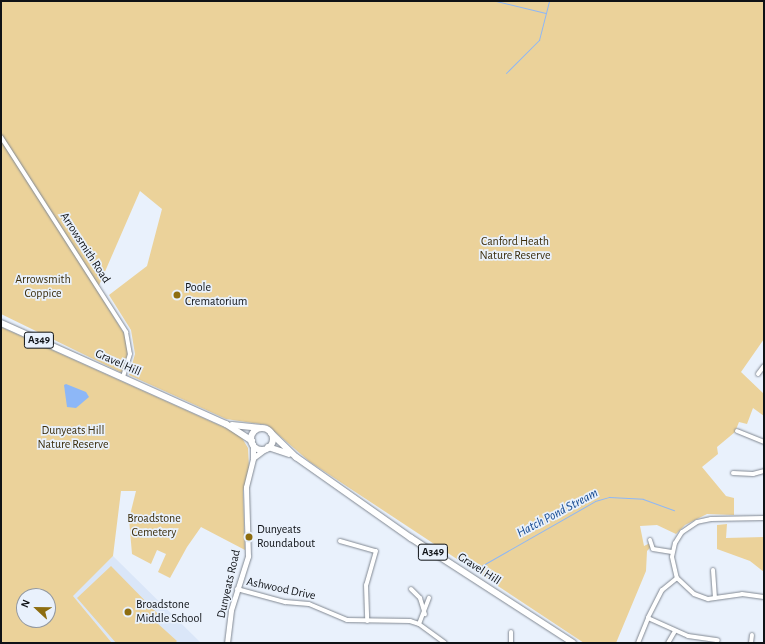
<!DOCTYPE html>
<html>
<head>
<meta charset="utf-8">
<style>
  body { margin:0 }
  #map { position:relative; width:765px; height:644px; overflow:hidden; background:#e9f1fc; font-family:"Alegreya Sans",sans-serif }
  div>[style] { position:absolute }
  .built>* { inset:0; background:#dae6f8 }
  .green>* { inset:0; background:#ebd29a }
  .water>* { inset:0; background:#8db7f7 }
  .stream>* { height:1px; margin:-0.5px; padding:0 0.5px; transform-origin:0.5px; border-radius:0.5px; background:#8db7f7 }
  .roads { filter:drop-shadow(0 0 1px #818892) drop-shadow(0 0 1px #818892) }
  .minor>* { height:4px; margin:-2px; padding:0 2px; transform-origin:2px; border-radius:2px; background:#fff }
  .tertiary>* { height:5px; margin:-2.5px; padding:0 2.5px; transform-origin:2.5px; border-radius:2.5px; background:#fff }
  .primary>* { height:6px; margin:-3px; padding:0 3px; transform-origin:3px; border-radius:3px; background:#fff }
  .primary>.ring { margin:-3px; padding:0; box-sizing:content-box; background:none; border:6px solid #fff; border-radius:50% }
  .dots>* { width:11px; height:11px; translate:-50% -50%; box-sizing:border-box; border:2px solid #e9f1fc; border-radius:50% }
  span { translate:-50% -50%; white-space:nowrap; text-align:center; line-height:1.15; -webkit-text-stroke:3.5px #e9f1fc; paint-order:stroke }
  .shield-label span { padding:1px 3px; background:#e9f1fc; border:1px solid; border-radius:3px; -webkit-text-stroke-width:0 }
  .shield-label { font-size:11px; color:#0f1216; font-weight:700 }
  .park-label { font-size:12px; color:#3b2d0b }
  .street-label { font-size:12px; color:#0f1216 }
  .poi-label { font-size:12px; color:#0f1216 }
  .left { translate:0 -50%; text-align:left }
  .water-label { font-size:13px; color:#11468e; font-style:italic }
  .frame { position:absolute; inset:0; border:2px solid #0f1216; pointer-events:none }
  .north { position:absolute; left:16px; top:588px; width:40px; height:40px; box-sizing:border-box; background:#e9f1fc; border:1px solid #9298a0; border-radius:50%; rotate:292deg; font-size:11px; font-weight:700; line-height:16px; text-align:center; color:#0f1216 }
  .north::after { content:''; display:block; margin:auto; width:14px; height:18px; background:#8d6d10; clip-path:polygon(50% 0,100% 100%,50% 72%,0 100%) }
</style>
</head>
<body>
<div id="map">
  <div class="built">
    <i style="clip-path:polygon(113px 556px,201px 643px,112px 643px,72px 595px)"></i>
  </div>
  <div class="green">
    <i style="clip-path:polygon(1px 1px,764px 1px,764px 339px,741px 372px,764px 394px,764px 416px,753px 408px,747px 424px,739px 422px,735px 432px,717px 447px,718px 454px,702px 467px,726px 496px,734px 498px,734px 515px,707px 514px,685px 525px,676px 534px,657px 525px,640px 526px,644px 546px,650px 543px,651px 547px,647px 551px,646px 571px,616px 643px,584px 643px,310px 462px,267px 425px,226px 419px,129px 375px,135px 354px,131px 330px,109px 295px,147px 266px,162px 209px,140px 191px,97px 290px,125px 335px,128px 353px,122px 373px,1px 314px)"></i>
    <i style="clip-path:polygon(evenodd,1px 327px,230px 430px,242px 438px,248px 448px,249px 468px,243px 491px,245px 550px,201px 527px,187px 547px,170px 578px,158px 572px,166px 554px,157px 550px,151px 564px,132px 554px,129px 519px,136px 491px,121px 491px,113px 556px,73px 596px,112px 643px,1px 643px,1px 327px,24px 596px,48px 596px,48px 620px,24px 620px,24px 596px)"></i>
    <i style="clip-path:polygon(727px 524px,726px 538px,764px 537px,764px 572px,750px 561px,717px 549px,717px 525px)"></i>
    <i style="clip-path:polygon(111px 566px,161px 617px,156px 622px,177px 641px,175px 643px,116px 643px,77px 598px)"></i>
  </div>
  <div class="water">
    <i style="clip-path:polygon(66px 384px,86px 392px,89px 397px,76px 408px,67px 407px,64px 385px)"></i>
  </div>
  <div class="stream">
    <i style="left:496px;top:1px;width:51px;rotate:13.5deg"></i>
    <i style="left:506px;top:73px;width:47px;rotate:-45deg"></i>
    <i style="left:539px;top:40px;width:40px;rotate:-75.6deg"></i>
    <i style="left:457px;top:559px;width:21px;rotate:28deg"></i>
    <i style="left:476px;top:569px;width:137px;rotate:-29.7deg"></i>
    <i style="left:595px;top:501px;width:15px;rotate:-16deg"></i>
    <i style="left:609px;top:497px;width:34px;rotate:3deg"></i>
    <i style="left:643px;top:499px;width:33px;rotate:20deg"></i>
  </div>
  <div class="roads">
    <div class="minor">
      <i style="left:1px;top:137px;width:232px;rotate:57.3deg"></i>
      <i style="left:126px;top:332px;width:22px;rotate:80deg"></i>
      <i style="left:130px;top:354px;width:24px;rotate:107deg"></i>
      <i style="left:758px;top:374px;width:10px;rotate:-53deg"></i>
      <i style="left:737px;top:431px;width:29px;rotate:22deg"></i>
      <i style="left:733px;top:473px;width:20px;rotate:3deg"></i>
      <i style="left:753px;top:474px;width:11px;rotate:-15deg"></i>
      <i style="left:764px;top:518px;width:53px;rotate:178.9deg"></i>
      <i style="left:711px;top:519px;width:14px;rotate:168deg"></i>
      <i style="left:697px;top:522px;width:18px;rotate:146deg"></i>
      <i style="left:682px;top:532px;width:13px;rotate:122deg"></i>
      <i style="left:675px;top:543px;width:14px;rotate:102deg"></i>
      <i style="left:672px;top:557px;width:22px;rotate:77deg"></i>
      <i style="left:677px;top:578px;width:23px;rotate:43deg"></i>
      <i style="left:694px;top:594px;width:15px;rotate:20deg"></i>
      <i style="left:708px;top:599px;width:34px;rotate:-8deg"></i>
      <i style="left:742px;top:594px;width:22px;rotate:8deg"></i>
      <i style="left:650px;top:540px;width:9px;rotate:72deg"></i>
      <i style="left:653px;top:549px;width:19px;rotate:9deg"></i>
      <i style="left:340px;top:541px;width:37px;rotate:16deg"></i>
      <i style="left:376px;top:551px;width:35px;rotate:106deg"></i>
      <i style="left:366px;top:585px;width:36px;rotate:88deg"></i>
      <i style="left:713px;top:570px;width:28px;rotate:86deg"></i>
      <i style="left:677px;top:578px;width:19px;rotate:141deg"></i>
      <i style="left:662px;top:590px;width:31px;rotate:117deg"></i>
      <i style="left:648px;top:618px;width:44px;rotate:24.2deg"></i>
      <i style="left:688px;top:636px;width:30px;rotate:8deg"></i>
      <i style="left:237px;top:589px;width:50px;rotate:15.2deg"></i>
      <i style="left:285px;top:602px;width:24px;rotate:5deg"></i>
      <i style="left:309px;top:604px;width:41px;rotate:22.8deg"></i>
      <i style="left:347px;top:620px;width:63px;rotate:0.9deg"></i>
      <i style="left:410px;top:621px;width:9px;rotate:18deg"></i>
      <i style="left:419px;top:624px;width:32px;rotate:36deg"></i>
      <i style="left:411px;top:589px;width:13px;rotate:45deg"></i>
      <i style="left:420px;top:598px;width:17px;rotate:73deg"></i>
      <i style="left:419px;top:624px;width:28px;rotate:-69deg"></i>
      <i style="left:511px;top:643px;width:11px;rotate:-90deg"></i>
      <i style="left:638px;top:643px;width:27px;rotate:-68deg"></i>
      <i style="left:668px;top:643px;width:14px;rotate:-60deg"></i>
      <i style="left:751px;top:643px;width:8px;rotate:-83deg"></i>
    </div>
    <div class="tertiary">
      <i style="left:253px;top:458px;width:15px;rotate:-37deg"></i>
      <i style="left:227px;top:643px;width:33px;rotate:-83deg"></i>
      <i style="left:231px;top:610px;width:57px;rotate:-72.5deg"></i>
      <i style="left:248px;top:556px;width:69px;rotate:-91.7deg"></i>
      <i style="left:246px;top:487px;width:30px;rotate:-76deg"></i>
      <i style="left:253px;top:458px;width:14px;rotate:-90deg"></i>
    </div>
    <div class="primary">
      <i style="left:1px;top:323px;width:247px;rotate:24.2deg"></i>
      <i style="left:226px;top:424px;width:31px;rotate:33deg"></i>
      <i style="left:232px;top:425px;width:27px;rotate:6deg"></i>
      <i class="ring" style="left:251px;top:428px;width:16px;height:16px"></i>
      <i style="left:271px;top:433px;width:35px;rotate:44deg"></i>
      <i style="left:296px;top:457px;width:141px;rotate:35.2deg"></i>
      <i style="left:411px;top:538px;width:193px;rotate:32.9deg"></i>
      <i style="left:268px;top:447px;width:22px;rotate:18deg"></i>
    </div>
  </div>
  <div class="dots">
    <i style="left:177px;top:295px;background:#8d6d10"></i>
    <i style="left:249px;top:537px;background:#8d6d10"></i>
    <i style="left:128px;top:612px;background:#8d6d10"></i>
  </div>
  <div class="shield-label">
    <span style="left:39px;top:340px">A349</span>
    <span style="left:433px;top:552px">A349</span>
  </div>
  <div class="park-label">
    <span style="left:515px;top:249px">Canford Heath<br>Nature Reserve</span>
    <span style="left:43px;top:287px">Arrowsmith<br>Coppice</span>
    <span style="left:73px;top:438px">Dunyeats Hill<br>Nature Reserve</span>
    <span style="left:154px;top:526px">Broadstone<br>Cemetery</span>
  </div>
  <div class="street-label">
    <span style="left:85px;top:248px;rotate:57deg">Arrowsmith Road</span>
    <span style="left:118px;top:363px;rotate:24deg">Gravel Hill</span>
    <span style="left:479px;top:569px;rotate:33deg">Gravel Hill</span>
    <span style="left:229px;top:584px;rotate:-77deg">Dunyeats Road</span>
    <span style="left:281px;top:589px;rotate:12deg">Ashwood Drive</span>
  </div>
  <div class="poi-label">
    <span class="left" style="left:185px;top:295px">Poole<br>Crematorium</span>
    <span class="left" style="left:257px;top:537px">Dunyeats<br>Roundabout</span>
    <span class="left" style="left:136px;top:612px">Broadstone<br>Middle School</span>
  </div>
  <div class="water-label">
    <span style="left:558px;top:514px;rotate:-28deg">Hatch Pond Stream</span>
  </div>
  <div class="frame"></div>
  <div class="north">N</div>
</div>
</body>
</html>
